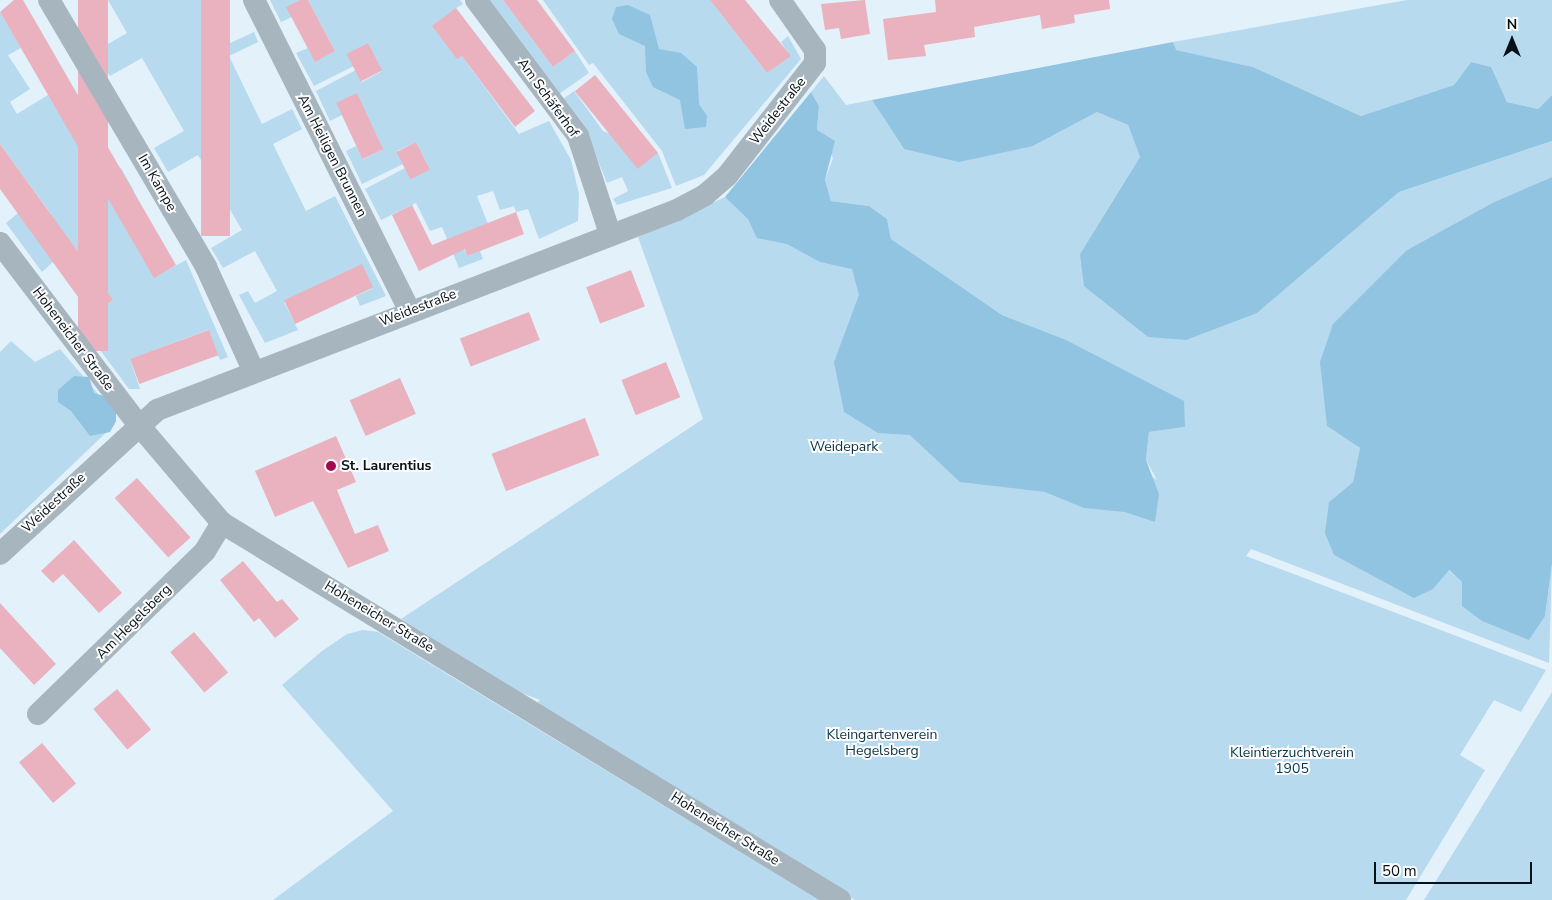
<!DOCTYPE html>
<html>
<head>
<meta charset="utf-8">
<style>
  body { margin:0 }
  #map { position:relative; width:1552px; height:900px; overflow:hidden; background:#e3f1fa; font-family:"Nunito Sans",sans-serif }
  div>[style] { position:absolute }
  .green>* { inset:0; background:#b7daef }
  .forest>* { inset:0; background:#90c4e1 }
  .building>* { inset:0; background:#eab2be; transform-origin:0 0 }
  .minor>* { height:22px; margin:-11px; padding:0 11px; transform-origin:11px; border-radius:11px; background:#a6b5be }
  .dots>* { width:14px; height:14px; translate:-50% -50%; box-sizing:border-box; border:2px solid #fcfcfc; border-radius:50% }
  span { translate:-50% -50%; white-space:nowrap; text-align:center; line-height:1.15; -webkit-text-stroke:4px #fcfcfc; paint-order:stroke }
  .street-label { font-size:14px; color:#051219 }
  .park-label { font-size:14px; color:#073448 }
  .poi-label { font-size:14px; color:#051219; font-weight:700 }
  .left { translate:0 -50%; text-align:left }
  .north { position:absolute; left:1487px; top:15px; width:50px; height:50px; -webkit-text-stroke:4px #fcfcfc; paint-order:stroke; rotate:0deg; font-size:14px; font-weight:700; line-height:20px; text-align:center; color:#051219 }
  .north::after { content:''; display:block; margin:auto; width:18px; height:22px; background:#051219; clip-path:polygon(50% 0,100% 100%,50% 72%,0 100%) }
  .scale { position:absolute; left:1374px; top:862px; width:158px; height:22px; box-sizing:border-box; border:2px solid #051219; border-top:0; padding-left:6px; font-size:15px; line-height:18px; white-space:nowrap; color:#051219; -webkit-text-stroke:4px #fcfcfc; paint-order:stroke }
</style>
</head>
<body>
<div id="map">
  <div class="green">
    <i style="clip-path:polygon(108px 0,201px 0,224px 46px,254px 32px,258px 42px,229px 56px,262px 124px,292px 109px,302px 129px,273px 144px,306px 211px,335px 196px,386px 296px,360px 306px,356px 296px,373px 288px,284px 302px,298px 330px,265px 343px,239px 295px,248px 291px,255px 303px,277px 291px,255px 251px,223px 268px,211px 248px,242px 230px,198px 155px,168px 172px,154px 148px,184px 131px,142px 58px,110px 76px,96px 51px,127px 33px)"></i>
    <i style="clip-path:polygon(270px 0,300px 0,287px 7px,292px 17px,281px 22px)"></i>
    <i style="clip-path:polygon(308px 0,460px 0,463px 4px,456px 8px,462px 56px,519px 134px,549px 121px,571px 160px,579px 194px,578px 221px,539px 239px,528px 209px,516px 212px,514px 206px,500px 210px,493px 191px,477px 196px,488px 224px,459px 235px,467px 256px,480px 251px,483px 259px,459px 268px,442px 227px,430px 231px,416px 203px,381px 220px,365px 189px,405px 168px,411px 179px,430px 169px,416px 142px,397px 151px,403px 164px,362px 184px,346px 151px,356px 146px,363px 159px,383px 149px,357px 94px,342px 115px,330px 121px,316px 91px,356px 70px,362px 82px,382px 71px,354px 66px,314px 86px,296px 53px,308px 48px,315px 61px,335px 51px)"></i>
    <i style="clip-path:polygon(488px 0,503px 0,553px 67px,575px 51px,589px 73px,559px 94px)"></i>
    <i style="clip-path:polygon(543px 0,710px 0,767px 73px,790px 56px,781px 42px,788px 36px,801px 59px,704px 175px,676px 186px,662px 151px,593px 63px,589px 65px)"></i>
    <i style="clip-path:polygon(1407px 0,1552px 0,1552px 95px,1538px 109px,1507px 102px,1491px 68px,1471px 62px,1454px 85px,1361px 116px,1253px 67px,1175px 50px,1173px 42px)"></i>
    <i style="clip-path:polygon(0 12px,21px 48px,8px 55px,30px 89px,10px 102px,17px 114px,48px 95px,99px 180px,121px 168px,134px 191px,112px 204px,154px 277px,186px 260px,228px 357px,220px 360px,208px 330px,130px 359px,140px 389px,129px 389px,80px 323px,113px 300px,53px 262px,42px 272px,6px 223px,18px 213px,30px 229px,51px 214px,0 144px)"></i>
    <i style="clip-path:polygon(824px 76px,846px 105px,872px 100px,904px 149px,1033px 146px,1097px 112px,1128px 125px,1140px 157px,1080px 254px,1257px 313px,1399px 192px,1552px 141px,1552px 177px,1494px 202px,1407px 250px,1327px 426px,1360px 448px,1353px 482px,1329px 502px,1334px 555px,1367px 572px,1433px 589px,1448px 570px,1462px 582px,1545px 616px,1552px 564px,1549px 663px,1251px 549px,1246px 556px,1546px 670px,1521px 712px,1494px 700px,1460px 755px,1485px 770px,1406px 900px,855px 900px,536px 704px,540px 700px,514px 690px,401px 619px,703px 419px,638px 237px,725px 197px,852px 269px,1157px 480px,1146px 460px,1149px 432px,1185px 427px,1064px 339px,1002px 315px,935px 270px,891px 239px,887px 219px,869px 206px,831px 201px,825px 180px,833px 158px,817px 130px,819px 106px,811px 92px)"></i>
    <i style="clip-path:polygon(574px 91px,603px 131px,658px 153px,672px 188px,617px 205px,613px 199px,628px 191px,622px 177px,607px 183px,585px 129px,563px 99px)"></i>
    <i style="clip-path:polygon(11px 341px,35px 362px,60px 349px,115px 414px,115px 424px,0 534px,0 352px)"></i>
    <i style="clip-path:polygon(363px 630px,378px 632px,819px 900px,273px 900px,393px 811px,282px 685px,322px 651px,347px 634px)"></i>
    <i style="clip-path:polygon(1552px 692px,1552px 900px,1424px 900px,1478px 813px)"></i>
  </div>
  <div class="forest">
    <i style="clip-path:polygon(628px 5px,650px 15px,659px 49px,681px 53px,697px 67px,699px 104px,707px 116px,706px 127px,685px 129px,680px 100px,653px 87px,646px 72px,645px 46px,619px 34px,612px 19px,616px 7px)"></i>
    <i style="clip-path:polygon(1173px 42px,1176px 50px,1253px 67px,1361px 116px,1454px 85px,1471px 62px,1491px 67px,1507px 102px,1538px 109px,1552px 95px,1552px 141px,1399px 192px,1257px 313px,1186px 340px,1148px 337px,1084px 286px,1080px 254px,1140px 157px,1128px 125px,1097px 112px,1033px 146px,959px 162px,904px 149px,872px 100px)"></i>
    <i style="clip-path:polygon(811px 92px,819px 106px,817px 130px,835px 141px,825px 180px,831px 201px,869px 206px,887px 219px,891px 239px,1002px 315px,1064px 339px,1184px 401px,1185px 427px,1149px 432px,1146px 460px,1159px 494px,1155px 522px,1125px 512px,1084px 508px,1045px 492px,960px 482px,910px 435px,878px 433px,844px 412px,834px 362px,859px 295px,852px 269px,820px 262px,787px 244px,757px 238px,748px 219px,725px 197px)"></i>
    <i style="clip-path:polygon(1552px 177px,1552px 564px,1545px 616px,1529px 640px,1482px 621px,1462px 606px,1462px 582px,1449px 570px,1433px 589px,1414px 598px,1334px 555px,1325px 533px,1329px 502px,1353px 482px,1360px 448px,1327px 426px,1320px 362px,1333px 324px,1407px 250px,1494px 202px)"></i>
    <i style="clip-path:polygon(74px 376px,89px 377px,94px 393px,104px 396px,116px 411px,116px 421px,110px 432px,90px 436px,71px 411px,58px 402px,58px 390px)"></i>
  </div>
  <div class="building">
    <i style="clip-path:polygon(14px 0,23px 0,176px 265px,154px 278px,0 12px)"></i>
    <i style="left:78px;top:0;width:30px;height:351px"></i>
    <i style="left:201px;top:0;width:29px;height:236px"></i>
    <i style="clip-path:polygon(300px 0,308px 0,335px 51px,315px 62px,286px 7px)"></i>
    <i style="clip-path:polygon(503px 0,537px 0,575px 51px,553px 67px)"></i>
    <i style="clip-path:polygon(710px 0,745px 0,791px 56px,767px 73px)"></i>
    <i style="clip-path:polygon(865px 0,870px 34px,841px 39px,839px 28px,825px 30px,821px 4px)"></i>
    <i style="clip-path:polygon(935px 0,1109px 0,1110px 9px,1074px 15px,1075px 23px,1042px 29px,1040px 15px,974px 27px,975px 37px,924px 45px,926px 56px,888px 60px,883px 19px,936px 12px)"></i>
    <i style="clip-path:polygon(456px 8px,535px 111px,515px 127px,462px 56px,457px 59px,432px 26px)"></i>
    <i style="left:368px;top:43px;width:31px;height:24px;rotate:63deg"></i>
    <i style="left:595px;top:75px;width:100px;height:26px;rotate:51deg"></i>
    <i style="left:357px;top:93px;width:62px;height:23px;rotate:65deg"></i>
    <i style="left:416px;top:142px;width:31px;height:22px;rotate:63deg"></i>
    <i style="clip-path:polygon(0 144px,113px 300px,91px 315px,0 189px)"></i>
    <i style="clip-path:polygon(412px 205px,432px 245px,516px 212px,524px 234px,467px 256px,465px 249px,419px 271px,392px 215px)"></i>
    <i style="left:362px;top:264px;width:26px;height:86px;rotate:65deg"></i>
    <i style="left:631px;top:270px;width:39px;height:48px;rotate:69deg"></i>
    <i style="left:529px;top:312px;width:30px;height:74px;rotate:69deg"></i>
    <i style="left:209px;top:330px;width:27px;height:84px;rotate:70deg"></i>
    <i style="left:666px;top:362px;width:38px;height:48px;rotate:68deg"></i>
    <i style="left:400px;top:378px;width:39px;height:55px;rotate:66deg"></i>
    <i style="left:585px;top:418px;width:40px;height:100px;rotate:69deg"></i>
    <i style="clip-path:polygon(336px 436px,356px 482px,337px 490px,355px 534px,378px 525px,389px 551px,348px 568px,313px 501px,275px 517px,255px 471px)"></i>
    <i style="left:137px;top:478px;width:80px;height:30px;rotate:48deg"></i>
    <i style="clip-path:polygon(74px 540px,122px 593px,99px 613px,63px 574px,53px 583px,41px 571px)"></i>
    <i style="clip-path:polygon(243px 561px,277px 602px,282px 599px,299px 619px,275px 638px,259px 618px,254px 622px,220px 580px)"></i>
    <i style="clip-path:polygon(0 603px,56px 664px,34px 685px,0 648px)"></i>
    <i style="left:194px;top:632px;width:53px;height:31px;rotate:50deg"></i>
    <i style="left:117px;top:689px;width:53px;height:31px;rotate:50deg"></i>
    <i style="left:42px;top:743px;width:53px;height:30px;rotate:50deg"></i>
  </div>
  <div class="minor">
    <i style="left:49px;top:0;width:310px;rotate:59.5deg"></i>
    <i style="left:206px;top:267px;width:115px;rotate:65.4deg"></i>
    <i style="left:254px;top:0;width:349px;rotate:63.4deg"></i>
    <i style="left:476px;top:0;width:170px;rotate:53.1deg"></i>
    <i style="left:578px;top:136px;width:103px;rotate:71.9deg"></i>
    <i style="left:0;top:243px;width:228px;rotate:52.7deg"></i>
    <i style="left:138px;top:424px;width:130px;rotate:49.7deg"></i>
    <i style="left:222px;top:523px;width:724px;rotate:31.38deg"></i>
    <i style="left:0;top:554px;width:213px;rotate:-42.5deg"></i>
    <i style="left:157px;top:410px;width:557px;rotate:-21.04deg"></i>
    <i style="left:677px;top:210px;width:32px;rotate:-28deg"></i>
    <i style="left:705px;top:195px;width:29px;rotate:-41deg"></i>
    <i style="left:727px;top:176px;width:143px;rotate:-52.1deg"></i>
    <i style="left:815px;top:63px;width:13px;rotate:-90deg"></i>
    <i style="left:815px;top:50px;width:61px;rotate:-125deg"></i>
    <i style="left:38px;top:714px;width:233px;rotate:-44.3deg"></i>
    <i style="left:205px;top:551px;width:33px;rotate:-59deg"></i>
  </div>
  <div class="dots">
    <i style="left:331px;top:466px;background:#a10a4c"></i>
  </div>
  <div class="street-label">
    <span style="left:548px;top:98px;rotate:54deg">Am Schäferhof</span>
    <span style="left:778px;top:111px;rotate:-52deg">Weidestraße</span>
    <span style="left:332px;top:156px;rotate:63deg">Am Heiligen Brunnen</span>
    <span style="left:157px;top:183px;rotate:60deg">Im Kampe</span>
    <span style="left:418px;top:308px;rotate:-21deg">Weidestraße</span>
    <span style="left:73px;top:339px;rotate:53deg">Hoheneicher Straße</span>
    <span style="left:54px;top:503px;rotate:-43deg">Weidestraße</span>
    <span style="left:379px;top:617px;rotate:31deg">Hoheneicher Straße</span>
    <span style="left:134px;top:622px;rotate:-45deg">Am Hegelsberg</span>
    <span style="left:725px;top:829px;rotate:32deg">Hoheneicher Straße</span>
  </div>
  <div class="park-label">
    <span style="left:844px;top:447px">Weidepark</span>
    <span style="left:882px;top:743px">Kleingartenverein<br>Hegelsberg</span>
    <span style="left:1292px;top:761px">Kleintierzuchtverein<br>1905</span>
  </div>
  <div class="poi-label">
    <span class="left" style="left:341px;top:466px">St. Laurentius</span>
  </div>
  <div class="north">N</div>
  <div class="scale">50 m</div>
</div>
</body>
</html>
